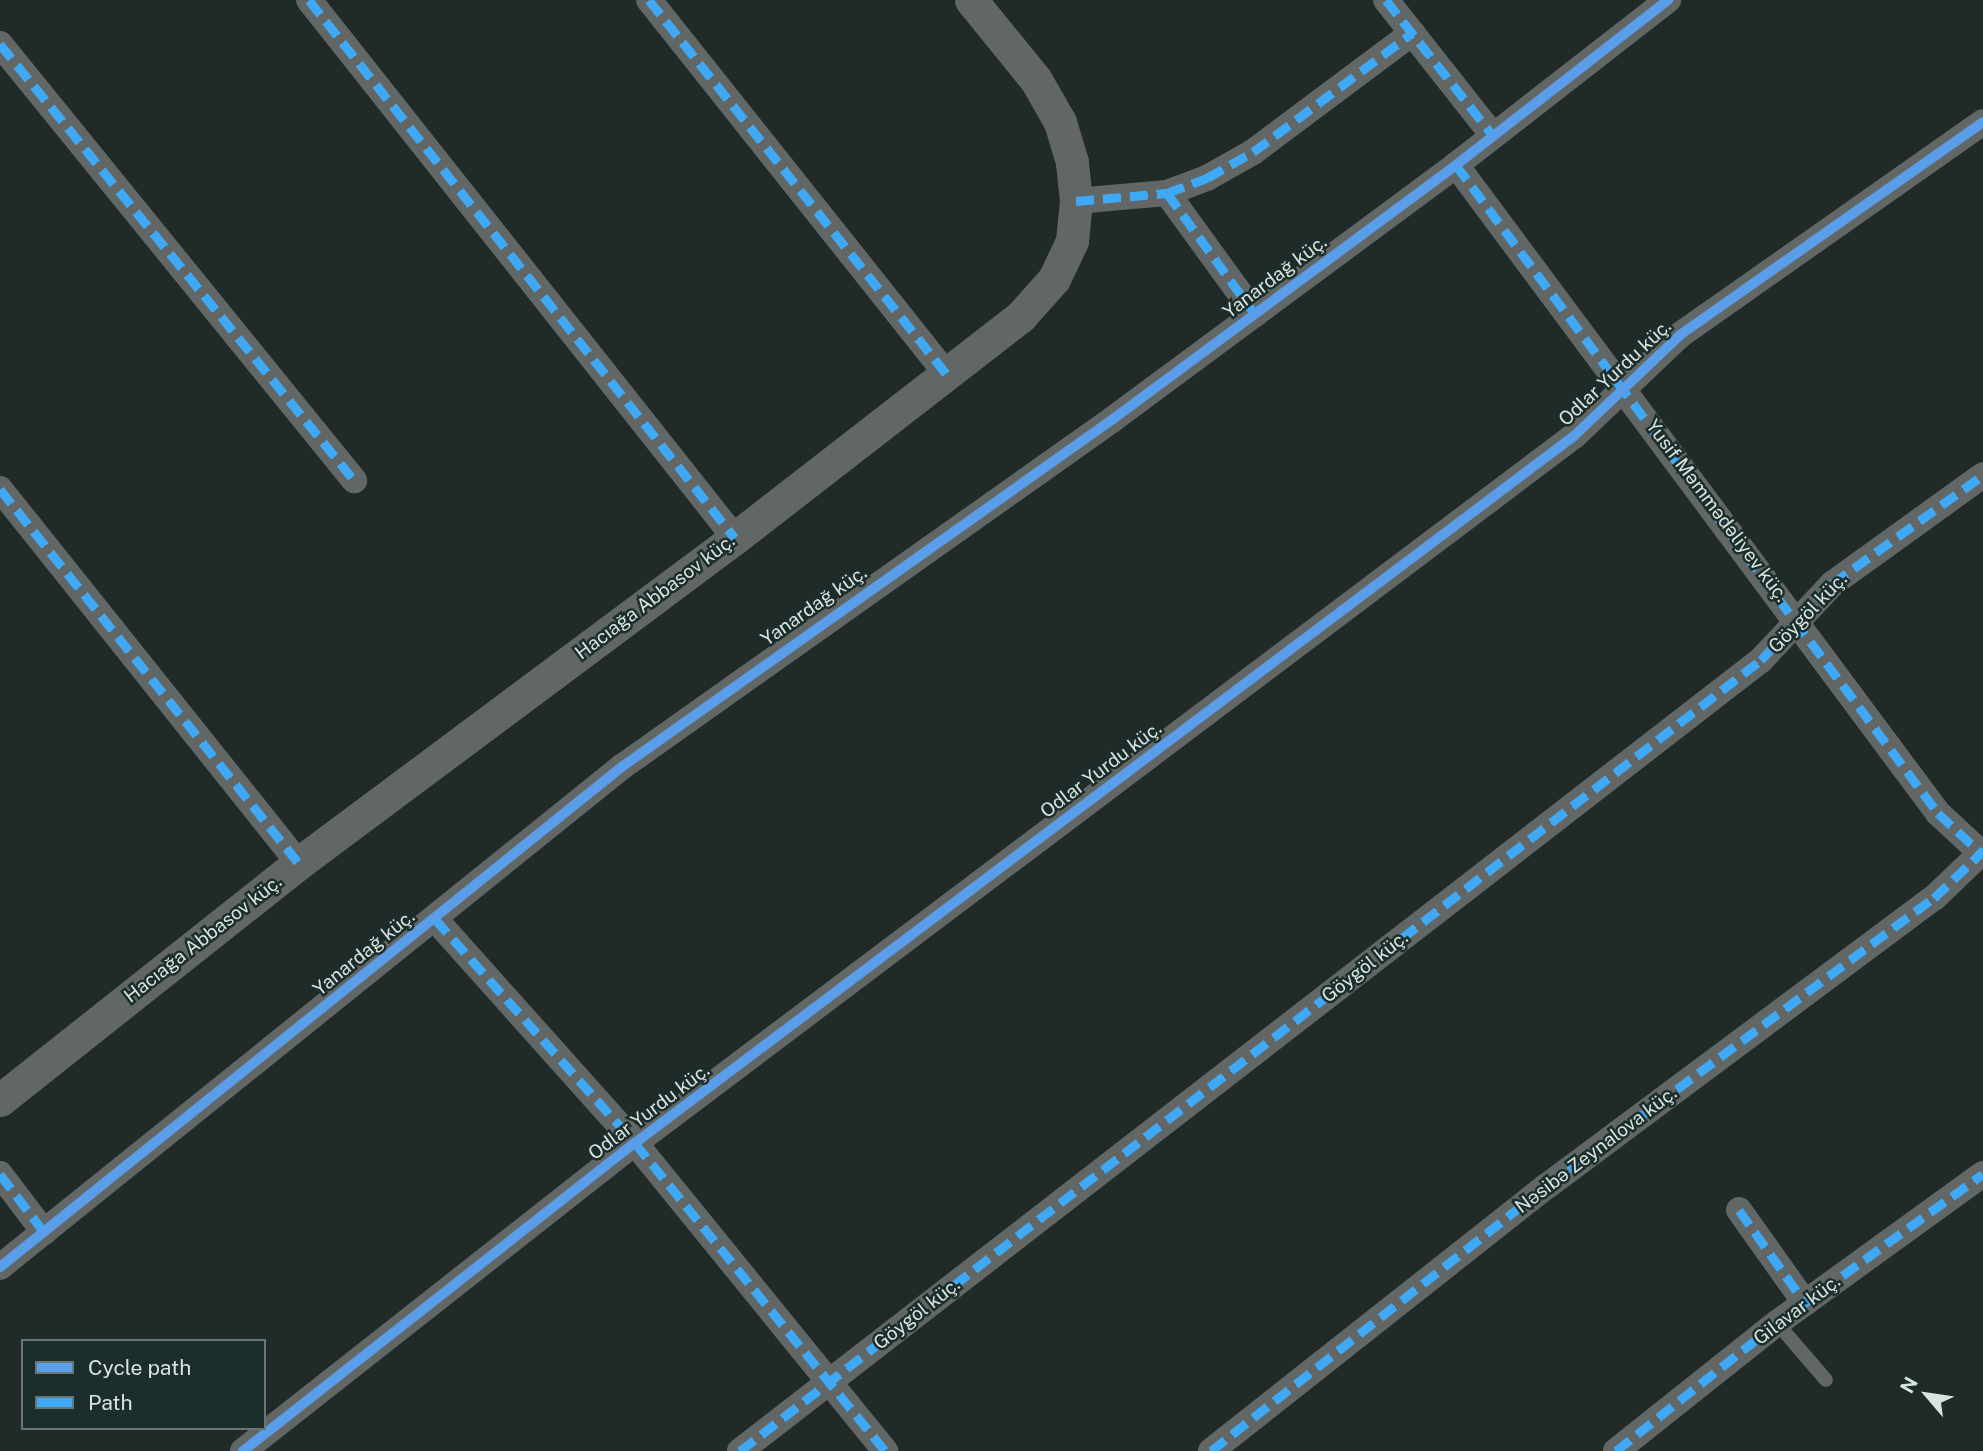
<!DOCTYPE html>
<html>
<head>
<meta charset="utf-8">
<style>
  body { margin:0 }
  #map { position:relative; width:1983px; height:1451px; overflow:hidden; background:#202a28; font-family:"Public Sans",sans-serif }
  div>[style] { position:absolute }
  .service>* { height:14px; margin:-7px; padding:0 7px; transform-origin:7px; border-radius:7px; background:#626665 }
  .minor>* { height:26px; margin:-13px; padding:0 13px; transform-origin:13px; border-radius:13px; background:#626665 }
  .tertiary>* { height:33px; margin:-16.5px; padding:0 16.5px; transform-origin:16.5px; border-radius:16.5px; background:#626665 }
  .quiet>* { height:9px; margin-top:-4.5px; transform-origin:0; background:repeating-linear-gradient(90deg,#3fa9f5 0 18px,transparent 0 27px) }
  .cycleway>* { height:10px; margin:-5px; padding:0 5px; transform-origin:5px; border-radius:5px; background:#5a9eea }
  span { translate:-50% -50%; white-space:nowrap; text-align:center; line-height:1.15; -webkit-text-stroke:5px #1c2e2b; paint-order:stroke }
  .street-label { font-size:19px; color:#d9e4e1 }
  .legend { position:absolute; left:21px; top:1339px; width:245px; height:91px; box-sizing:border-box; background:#1c2e2b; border:2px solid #687774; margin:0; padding:9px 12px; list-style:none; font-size:21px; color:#d9e4e1 }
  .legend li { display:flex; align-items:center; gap:14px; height:35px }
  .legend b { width:35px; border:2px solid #687774 }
  .north { position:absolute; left:1892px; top:1360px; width:70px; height:70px; -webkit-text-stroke:5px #1c2e2b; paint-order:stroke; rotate:299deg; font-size:19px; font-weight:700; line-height:28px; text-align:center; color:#d9e4e1 }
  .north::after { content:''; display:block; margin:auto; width:24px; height:32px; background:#d9e4e1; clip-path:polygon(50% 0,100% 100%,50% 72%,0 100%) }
</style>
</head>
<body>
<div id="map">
  <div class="service">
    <i style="left:1777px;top:1323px;width:75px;rotate:49.3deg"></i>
  </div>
  <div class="minor">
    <i style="left:309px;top:0;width:686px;rotate:51.63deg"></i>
    <i style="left:649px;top:0;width:479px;rotate:51.5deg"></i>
    <i style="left:1386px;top:0;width:171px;rotate:51.7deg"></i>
    <i style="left:0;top:44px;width:562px;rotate:50.93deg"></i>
    <i style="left:1456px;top:165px;width:808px;rotate:53.36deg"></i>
    <i style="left:1938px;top:813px;width:59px;rotate:42.9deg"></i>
    <i style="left:1167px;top:193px;width:150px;rotate:54deg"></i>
    <i style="left:1076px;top:201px;width:91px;rotate:-5deg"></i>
    <i style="left:1167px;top:193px;width:43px;rotate:-20.6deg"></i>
    <i style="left:1207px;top:178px;width:53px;rotate:-29.5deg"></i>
    <i style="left:1253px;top:152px;width:199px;rotate:-36.8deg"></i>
    <i style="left:0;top:489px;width:479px;rotate:51.4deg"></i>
    <i style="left:435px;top:919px;width:300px;rotate:48.2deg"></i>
    <i style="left:635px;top:1143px;width:397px;rotate:50.9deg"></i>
    <i style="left:0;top:1174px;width:73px;rotate:52.8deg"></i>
    <i style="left:1739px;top:1210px;width:114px;rotate:54.6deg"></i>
    <i style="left:0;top:1267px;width:799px;rotate:-38.81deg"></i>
    <i style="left:623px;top:766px;width:600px;rotate:-35.3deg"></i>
    <i style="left:1113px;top:419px;width:427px;rotate:-36.5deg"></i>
    <i style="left:1456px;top:165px;width:269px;rotate:-37.9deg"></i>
    <i style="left:243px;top:1451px;width:499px;rotate:-38.2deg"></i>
    <i style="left:635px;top:1143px;width:1175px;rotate:-36.98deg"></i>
    <i style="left:1574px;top:436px;width:146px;rotate:-43.6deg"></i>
    <i style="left:1680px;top:335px;width:370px;rotate:-35.1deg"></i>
    <i style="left:740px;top:1451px;width:1292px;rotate:-37.77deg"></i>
    <i style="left:1761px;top:660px;width:104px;rotate:-46.9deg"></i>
    <i style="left:1832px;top:584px;width:186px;rotate:-35.8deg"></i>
    <i style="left:1211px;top:1451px;width:428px;rotate:-38.3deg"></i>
    <i style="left:1547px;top:1186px;width:482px;rotate:-36.7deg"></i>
    <i style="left:1934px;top:898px;width:68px;rotate:-43.8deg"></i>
    <i style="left:1616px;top:1451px;width:206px;rotate:-38.5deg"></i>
    <i style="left:1777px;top:1323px;width:254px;rotate:-35.9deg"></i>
  </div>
  <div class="tertiary">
    <i style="left:0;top:1100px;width:382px;rotate:-38.4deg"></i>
    <i style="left:299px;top:863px;width:544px;rotate:-36.7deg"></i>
    <i style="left:735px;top:538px;width:362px;rotate:-37.8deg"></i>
    <i style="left:1021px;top:316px;width:50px;rotate:-48.3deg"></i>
    <i style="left:1054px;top:279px;width:42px;rotate:-64.7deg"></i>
    <i style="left:1072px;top:241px;width:40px;rotate:-84.3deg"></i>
    <i style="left:1076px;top:201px;width:39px;rotate:-96deg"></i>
    <i style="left:1072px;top:162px;width:42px;rotate:-106.7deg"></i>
    <i style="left:1060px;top:122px;width:48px;rotate:-119.7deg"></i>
    <i style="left:1036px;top:80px;width:103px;rotate:-129.1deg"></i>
  </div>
  <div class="quiet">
    <i style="left:309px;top:0;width:686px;rotate:51.63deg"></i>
    <i style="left:649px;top:0;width:479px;rotate:51.5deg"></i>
    <i style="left:1386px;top:0;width:171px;rotate:51.7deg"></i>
    <i style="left:0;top:44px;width:562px;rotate:50.93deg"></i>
    <i style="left:1456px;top:165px;width:808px;rotate:53.36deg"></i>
    <i style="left:1938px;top:813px;width:59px;rotate:42.9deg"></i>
    <i style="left:1167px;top:193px;width:150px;rotate:54deg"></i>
    <i style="left:1076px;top:201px;width:91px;rotate:-5deg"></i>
    <i style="left:1167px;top:193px;width:43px;rotate:-20.6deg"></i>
    <i style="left:1207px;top:178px;width:53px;rotate:-29.5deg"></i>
    <i style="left:1253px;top:152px;width:199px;rotate:-36.8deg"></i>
    <i style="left:0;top:489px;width:479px;rotate:51.4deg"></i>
    <i style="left:435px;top:919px;width:300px;rotate:48.2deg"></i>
    <i style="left:635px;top:1143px;width:397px;rotate:50.9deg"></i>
    <i style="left:0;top:1174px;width:73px;rotate:52.8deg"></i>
    <i style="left:1739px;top:1210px;width:114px;rotate:54.6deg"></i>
    <i style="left:740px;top:1451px;width:1292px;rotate:-37.77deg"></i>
    <i style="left:1761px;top:660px;width:104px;rotate:-46.9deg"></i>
    <i style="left:1832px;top:584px;width:186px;rotate:-35.8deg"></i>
    <i style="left:1211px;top:1451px;width:428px;rotate:-38.3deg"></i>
    <i style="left:1547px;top:1186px;width:482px;rotate:-36.7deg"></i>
    <i style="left:1934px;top:898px;width:68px;rotate:-43.8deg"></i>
    <i style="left:1616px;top:1451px;width:206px;rotate:-38.5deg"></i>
    <i style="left:1777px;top:1323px;width:254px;rotate:-35.9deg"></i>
  </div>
  <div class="cycleway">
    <i style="left:0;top:1267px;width:799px;rotate:-38.81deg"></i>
    <i style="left:623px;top:766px;width:600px;rotate:-35.3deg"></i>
    <i style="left:1113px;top:419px;width:427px;rotate:-36.5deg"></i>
    <i style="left:1456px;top:165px;width:269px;rotate:-37.9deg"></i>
    <i style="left:243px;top:1451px;width:499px;rotate:-38.2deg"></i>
    <i style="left:635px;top:1143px;width:1175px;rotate:-36.98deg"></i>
    <i style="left:1574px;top:436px;width:146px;rotate:-43.6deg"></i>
    <i style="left:1680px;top:335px;width:370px;rotate:-35.1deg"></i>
  </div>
  <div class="street-label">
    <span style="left:1275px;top:277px;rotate:-37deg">Yanardağ küç.</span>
    <span style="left:1615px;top:373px;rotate:-43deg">Odlar Yurdu küç.</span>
    <span style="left:1717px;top:511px;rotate:53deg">Yusif Məmmədəliyev küç.</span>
    <span style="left:655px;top:597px;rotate:-37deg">Hacıağa Abbasov küç.</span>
    <span style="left:814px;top:606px;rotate:-35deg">Yanardağ küç.</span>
    <span style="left:1808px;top:613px;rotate:-46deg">Göygöl küç.</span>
    <span style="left:1101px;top:770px;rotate:-37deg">Odlar Yurdu küç.</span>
    <span style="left:203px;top:939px;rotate:-38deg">Hacıağa Abbasov küç.</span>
    <span style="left:364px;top:953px;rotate:-39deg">Yanardağ küç.</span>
    <span style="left:1365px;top:967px;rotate:-38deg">Göygöl küç.</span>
    <span style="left:649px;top:1112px;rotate:-37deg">Odlar Yurdu küç.</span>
    <span style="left:1596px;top:1150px;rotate:-37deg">Nəsibə Zeynalova küç.</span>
    <span style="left:1797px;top:1310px;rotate:-37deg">Gilavar küç.</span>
    <span style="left:917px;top:1314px;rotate:-38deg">Göygöl küç.</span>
  </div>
  <ul class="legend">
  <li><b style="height:9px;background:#5a9eea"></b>Cycle path</li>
  <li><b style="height:9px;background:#3fa9f5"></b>Path</li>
  </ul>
  <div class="north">N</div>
</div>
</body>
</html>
